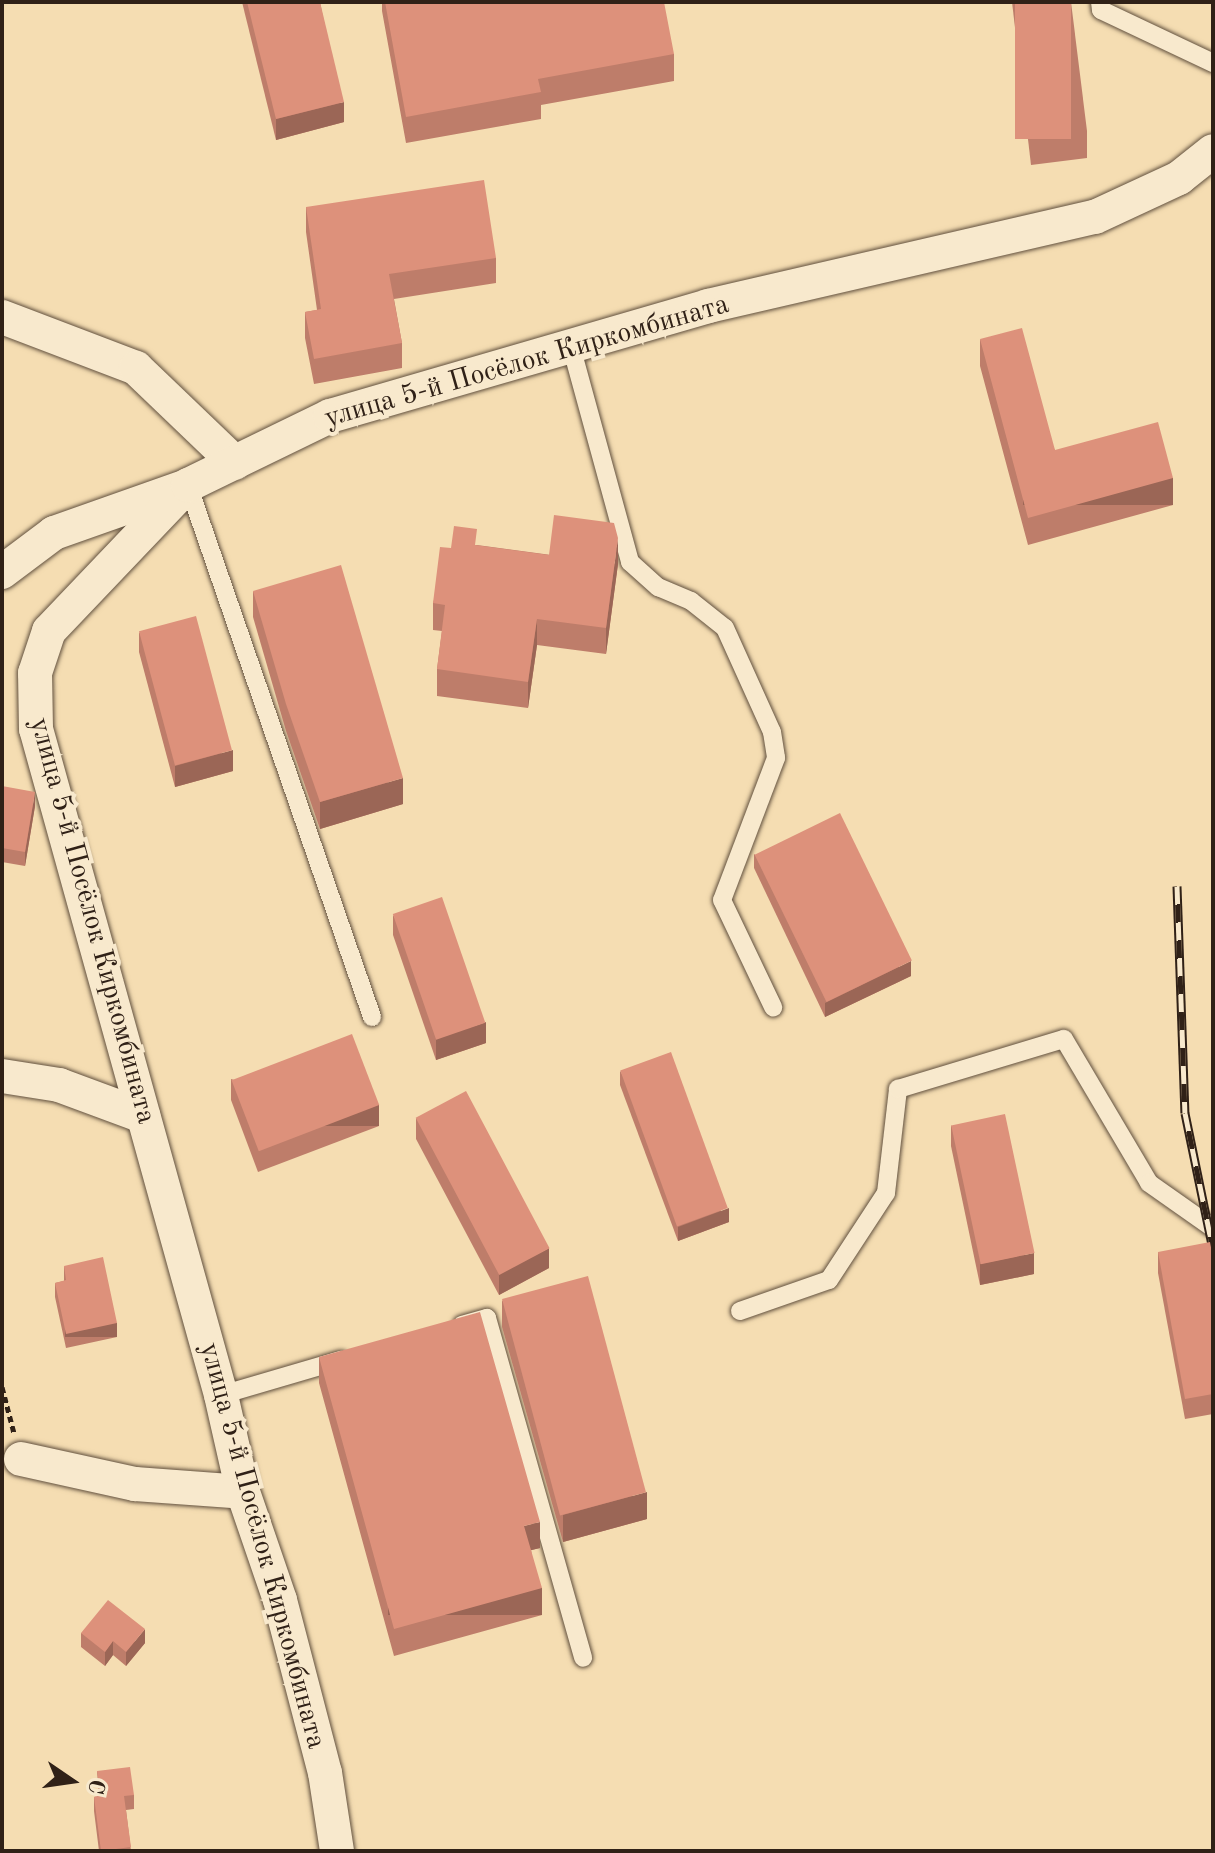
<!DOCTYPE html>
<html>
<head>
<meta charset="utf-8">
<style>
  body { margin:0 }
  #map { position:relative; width:1215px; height:1853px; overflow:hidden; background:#f5ddb2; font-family:"Old Standard TT",serif }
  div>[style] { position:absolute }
  .path>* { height:5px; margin-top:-2.5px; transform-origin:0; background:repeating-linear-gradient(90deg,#302117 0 6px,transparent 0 10px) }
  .roads { filter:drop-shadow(0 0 2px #61503e) drop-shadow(0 0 2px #61503e) }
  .lane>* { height:18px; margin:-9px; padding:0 9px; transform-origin:9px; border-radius:9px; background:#f8e9cd }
  .street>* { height:34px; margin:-17px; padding:0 17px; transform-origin:17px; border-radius:17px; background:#f8e9cd }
  .rail>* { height:9px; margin-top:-4.5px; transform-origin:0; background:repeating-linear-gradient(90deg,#f8e9cd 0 18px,#302117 0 36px); box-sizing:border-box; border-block:2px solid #302117 }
  .wall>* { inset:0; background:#be7d6a }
  .shaded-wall>* { inset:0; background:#9b6656; transform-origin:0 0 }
  .building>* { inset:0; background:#dd917b; transform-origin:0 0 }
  span { translate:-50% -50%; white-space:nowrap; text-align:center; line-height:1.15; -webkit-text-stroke:8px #f8e9cd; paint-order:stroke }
  .street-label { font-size:28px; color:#302117 }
  .frame { position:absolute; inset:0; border:4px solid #302117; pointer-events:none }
  .north { position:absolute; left:32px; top:1741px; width:80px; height:80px; -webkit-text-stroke:6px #f8e9cd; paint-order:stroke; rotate:103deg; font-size:22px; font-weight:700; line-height:32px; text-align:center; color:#302117 }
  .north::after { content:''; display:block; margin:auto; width:28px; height:36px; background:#302117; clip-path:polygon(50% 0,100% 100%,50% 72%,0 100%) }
</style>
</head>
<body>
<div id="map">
  <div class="path">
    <i style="left:2px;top:1387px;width:48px;rotate:75.4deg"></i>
  </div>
  <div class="roads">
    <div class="lane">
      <i style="left:1100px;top:2px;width:8px;rotate:83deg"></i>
      <i style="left:1101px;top:10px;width:124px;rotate:25.3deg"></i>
      <i style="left:571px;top:346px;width:224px;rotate:74.7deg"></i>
      <i style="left:630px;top:562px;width:38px;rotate:42deg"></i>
      <i style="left:658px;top:587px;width:36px;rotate:23deg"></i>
      <i style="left:691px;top:601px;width:43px;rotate:38.5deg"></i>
      <i style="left:725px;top:628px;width:114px;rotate:65.7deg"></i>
      <i style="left:772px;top:732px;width:26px;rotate:81deg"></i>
      <i style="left:776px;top:758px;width:152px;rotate:110.8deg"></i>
      <i style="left:722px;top:900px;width:119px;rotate:64.5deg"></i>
      <i style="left:188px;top:485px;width:563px;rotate:70.92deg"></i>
      <i style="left:740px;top:1311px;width:94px;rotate:-19.2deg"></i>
      <i style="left:829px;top:1280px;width:104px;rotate:-56.8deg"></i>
      <i style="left:886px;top:1193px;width:105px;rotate:-83.4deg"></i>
      <i style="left:898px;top:1089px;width:173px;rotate:-16.8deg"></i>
      <i style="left:1064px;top:1039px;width:167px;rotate:59.4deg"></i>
      <i style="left:1149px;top:1183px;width:78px;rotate:35.1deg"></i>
      <i style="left:462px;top:1325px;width:26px;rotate:-16deg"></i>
      <i style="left:487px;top:1318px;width:353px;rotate:74.2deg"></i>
      <i style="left:221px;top:1395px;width:125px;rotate:-16.3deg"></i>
    </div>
    <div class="street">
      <i style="left:2px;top:317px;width:143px;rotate:20.8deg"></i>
      <i style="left:136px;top:368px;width:137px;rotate:43.8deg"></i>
      <i style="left:2px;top:572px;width:65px;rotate:-36.9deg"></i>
      <i style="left:54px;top:533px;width:135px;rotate:-19.5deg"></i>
      <i style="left:2px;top:1076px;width:58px;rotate:9deg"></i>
      <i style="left:59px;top:1085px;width:90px;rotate:20.3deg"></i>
      <i style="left:21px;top:1459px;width:117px;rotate:12.4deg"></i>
      <i style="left:135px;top:1484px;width:108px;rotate:4.2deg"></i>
      <i style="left:337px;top:1851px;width:79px;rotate:-98.7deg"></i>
      <i style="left:325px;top:1773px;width:179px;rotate:-104.6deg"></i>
      <i style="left:280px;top:1600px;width:114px;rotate:-108.9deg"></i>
      <i style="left:243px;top:1492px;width:99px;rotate:-102.8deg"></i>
      <i style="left:221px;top:1395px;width:691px;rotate:-105.52deg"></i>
      <i style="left:36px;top:729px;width:56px;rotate:-91deg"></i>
      <i style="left:35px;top:673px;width:44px;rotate:-71.6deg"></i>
      <i style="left:49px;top:631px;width:202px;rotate:-46.4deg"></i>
      <i style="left:188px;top:485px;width:158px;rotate:-25.9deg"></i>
      <i style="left:330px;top:416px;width:394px;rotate:-16.2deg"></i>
      <i style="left:708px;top:306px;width:397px;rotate:-13deg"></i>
      <i style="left:1095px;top:217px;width:93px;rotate:-24.9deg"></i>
      <i style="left:1179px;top:178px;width:43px;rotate:-38.5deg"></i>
    </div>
  </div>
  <div class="rail">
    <i style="left:1177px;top:886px;width:227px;rotate:88deg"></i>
    <i style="left:1185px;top:1113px;width:140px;rotate:78.4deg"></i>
  </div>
  <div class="wall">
    <i style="clip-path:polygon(242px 2px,320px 2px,344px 122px,276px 140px)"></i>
    <i style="clip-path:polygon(382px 2px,674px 54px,674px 81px,541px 105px,541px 119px,406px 143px,382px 11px)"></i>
    <i style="clip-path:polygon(1012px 2px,1071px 2px,1087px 131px,1087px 158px,1031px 165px)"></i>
    <i style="clip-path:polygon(306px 207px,496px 258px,496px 283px,394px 299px,402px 343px,402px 368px,314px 384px,305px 338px,305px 312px,317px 310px,306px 232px)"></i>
    <i style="clip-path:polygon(980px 339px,1055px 450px,1173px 505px,1028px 545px,980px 366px)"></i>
    <i style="clip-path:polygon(477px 545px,618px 564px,606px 654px,537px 645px,528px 708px,437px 696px,437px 669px,442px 631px,433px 630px,433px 603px,451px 548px)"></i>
    <i style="clip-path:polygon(253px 591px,403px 804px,320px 829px,286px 731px,253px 617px)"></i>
    <i style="clip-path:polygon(139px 632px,233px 771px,175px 787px,139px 652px)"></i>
    <i style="clip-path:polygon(2px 786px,35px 806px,25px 866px,2px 862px)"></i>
    <i style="clip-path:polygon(754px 854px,911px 976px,825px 1017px,754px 868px)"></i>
    <i style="clip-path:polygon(393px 915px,486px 1043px,436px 1060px,393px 935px)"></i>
    <i style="clip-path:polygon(620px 1071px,729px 1222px,678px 1241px,620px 1085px)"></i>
    <i style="clip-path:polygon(231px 1079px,379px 1126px,258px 1172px,231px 1100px)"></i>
    <i style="clip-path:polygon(416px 1118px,549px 1268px,499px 1295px,416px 1139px)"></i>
    <i style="clip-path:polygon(951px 1125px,1034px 1274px,980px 1285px,951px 1146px)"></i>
    <i style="clip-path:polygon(1158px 1252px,1213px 1258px,1213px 1414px,1185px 1419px,1158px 1273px)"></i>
    <i style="clip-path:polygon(64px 1266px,117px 1337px,66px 1348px,55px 1297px,55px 1283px,64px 1281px)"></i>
    <i style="clip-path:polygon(502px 1300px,647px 1519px,563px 1542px,502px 1327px)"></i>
    <i style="clip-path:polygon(319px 1357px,540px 1548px,531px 1550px,542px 1615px,394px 1656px,319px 1383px)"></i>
    <i style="clip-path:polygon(81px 1633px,145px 1643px,126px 1666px,113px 1655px,105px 1666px,81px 1647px)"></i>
    <i style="clip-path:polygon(97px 1771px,134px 1795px,134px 1809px,126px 1810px,131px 1851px,99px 1851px,94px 1811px,94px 1797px,99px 1796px)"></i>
  </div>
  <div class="shaded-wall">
    <i style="clip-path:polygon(344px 102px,344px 122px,276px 140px,276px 119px)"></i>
    <i style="left:1173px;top:478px;width:27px;height:150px;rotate:90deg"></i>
    <i style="clip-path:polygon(618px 538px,618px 564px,606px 654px,606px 628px)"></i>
    <i style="clip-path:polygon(537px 619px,537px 645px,528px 708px,528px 682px)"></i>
    <i style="clip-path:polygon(233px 750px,233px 771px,175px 787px,175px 766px)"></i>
    <i style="clip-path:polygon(403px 778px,403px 804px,320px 829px,320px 802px)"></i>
    <i style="clip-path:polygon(35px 792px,35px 806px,25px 866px,25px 852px)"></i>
    <i style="clip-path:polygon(911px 961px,911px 976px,825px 1017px,825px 1003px)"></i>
    <i style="clip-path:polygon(486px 1022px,486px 1043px,436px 1060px,436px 1039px)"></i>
    <i style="left:379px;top:1105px;width:21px;height:129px;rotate:90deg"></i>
    <i style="clip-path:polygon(729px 1208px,729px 1222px,678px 1241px,678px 1227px)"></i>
    <i style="clip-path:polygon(549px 1248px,549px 1268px,499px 1295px,499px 1274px)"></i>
    <i style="clip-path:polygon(1034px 1253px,1034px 1274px,980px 1285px,980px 1264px)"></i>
    <i style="left:117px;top:1323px;width:14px;height:52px;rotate:90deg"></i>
    <i style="clip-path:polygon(647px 1492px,647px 1519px,563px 1542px,563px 1515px)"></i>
    <i style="clip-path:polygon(540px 1522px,540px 1548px,524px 1552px,524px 1526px)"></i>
    <i style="left:542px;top:1588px;width:27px;height:154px;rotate:90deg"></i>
    <i style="clip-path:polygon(145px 1629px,145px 1643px,126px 1666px,126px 1652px)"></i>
    <i style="clip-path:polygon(113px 1641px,113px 1655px,105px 1666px,105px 1652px)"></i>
  </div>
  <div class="building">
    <i style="clip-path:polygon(247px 2px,320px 2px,344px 102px,276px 119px)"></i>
    <i style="clip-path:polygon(385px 2px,664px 2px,674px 54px,538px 79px,541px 92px,406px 117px)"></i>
    <i style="left:1015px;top:2px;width:56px;height:137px"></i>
    <i style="clip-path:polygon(484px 180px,496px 258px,389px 274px,402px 343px,314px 359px,305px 312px,321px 309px,306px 207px)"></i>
    <i style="clip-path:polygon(1022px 328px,1055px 450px,1158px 422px,1173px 478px,1028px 518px,980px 339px)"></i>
    <i style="clip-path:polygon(554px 515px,614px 523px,618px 538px,606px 628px,537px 619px,528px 682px,437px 669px,445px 605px,433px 603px,440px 547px,451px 548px,454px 526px,477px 529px,475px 545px,549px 555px)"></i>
    <i style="clip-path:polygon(341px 565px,403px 778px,320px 802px,286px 704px,253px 591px)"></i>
    <i style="left:196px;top:616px;width:139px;height:59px;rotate:75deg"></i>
    <i style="clip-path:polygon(2px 786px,35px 792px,25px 852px,2px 848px)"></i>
    <i style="left:840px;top:813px;width:164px;height:95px;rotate:64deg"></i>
    <i style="left:442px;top:897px;width:133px;height:52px;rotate:71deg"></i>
    <i style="left:352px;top:1034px;width:76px;height:129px;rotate:69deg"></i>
    <i style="left:671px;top:1052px;width:166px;height:54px;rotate:70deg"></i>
    <i style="left:466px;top:1091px;width:178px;height:57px;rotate:62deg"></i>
    <i style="left:1005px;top:1114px;width:142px;height:55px;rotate:78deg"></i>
    <i style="clip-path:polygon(1210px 1242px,1213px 1258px,1213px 1394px,1185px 1399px,1158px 1252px)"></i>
    <i style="clip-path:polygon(103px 1257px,117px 1323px,66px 1334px,55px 1283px,66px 1280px,64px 1266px)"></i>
    <i style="left:588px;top:1276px;width:224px;height:89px;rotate:75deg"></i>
    <i style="clip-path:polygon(480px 1312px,540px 1522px,524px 1526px,542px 1588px,394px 1629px,319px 1357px)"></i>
    <i style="clip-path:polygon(108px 1600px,145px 1629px,126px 1652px,113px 1641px,105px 1652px,81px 1633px)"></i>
    <i style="clip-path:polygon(130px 1767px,134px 1795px,124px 1796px,131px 1847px,101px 1851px,94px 1797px,101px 1795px,97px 1771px)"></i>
  </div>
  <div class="street-label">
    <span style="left:527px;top:362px;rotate:-16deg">улица 5-й Посёлок Киркомбината</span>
    <span style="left:92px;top:921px;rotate:75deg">улица 5-й Посёлок Киркомбината</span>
    <span style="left:262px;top:1546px;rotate:75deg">улица 5-й Посёлок Киркомбината</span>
  </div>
  <div class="frame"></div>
  <div class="north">С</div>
</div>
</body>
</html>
